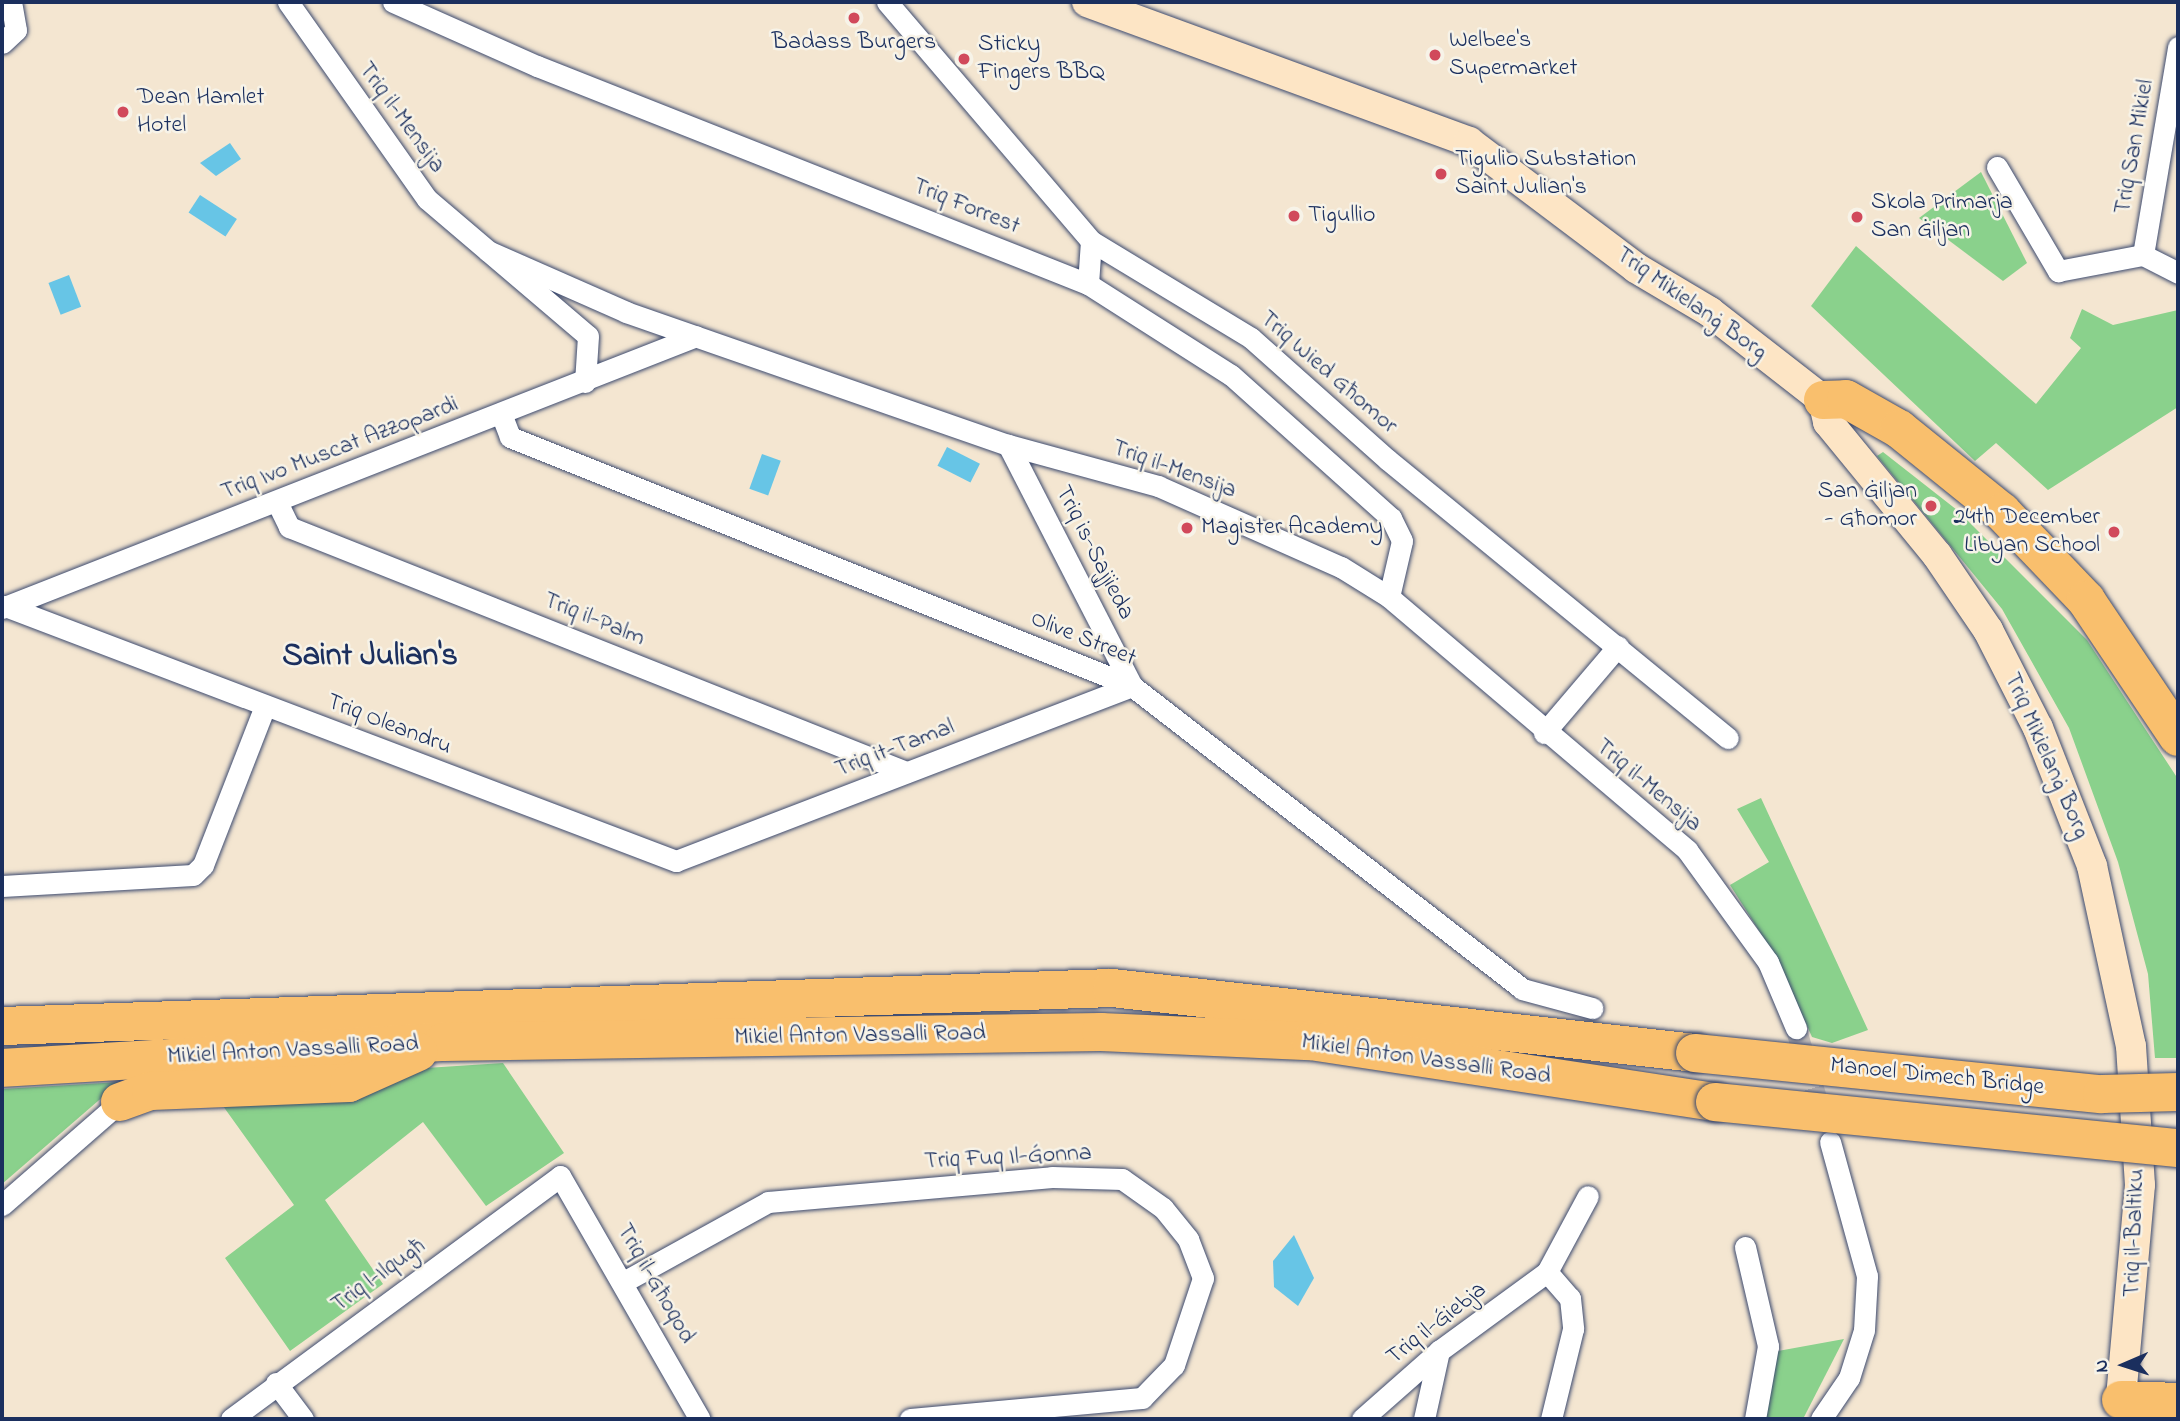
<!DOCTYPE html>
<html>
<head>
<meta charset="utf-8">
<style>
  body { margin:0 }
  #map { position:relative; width:2180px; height:1421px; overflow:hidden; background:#f4e6d1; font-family:"Indie Flower",sans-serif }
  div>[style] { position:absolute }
  .green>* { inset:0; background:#8ad18c }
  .water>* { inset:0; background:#67c5e6; transform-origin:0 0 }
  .street-tunnel>* { height:21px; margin-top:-10.5px; transform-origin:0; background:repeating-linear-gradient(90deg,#c9c1ba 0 21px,transparent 0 31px) }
  .roads { filter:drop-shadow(0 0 2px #3c4a6f) drop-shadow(0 0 2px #3c4a6f) }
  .street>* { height:21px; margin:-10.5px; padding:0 10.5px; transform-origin:10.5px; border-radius:10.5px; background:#fff }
  .secondary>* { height:30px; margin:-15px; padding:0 15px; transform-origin:15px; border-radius:15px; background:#fde5c5 }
  .highway>* { height:38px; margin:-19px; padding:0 19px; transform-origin:19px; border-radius:19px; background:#f9bf6d }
  .bridges { filter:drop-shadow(0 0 2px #3c4a6f) drop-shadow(0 0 2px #3c4a6f) }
  .highway-bridge>* { height:38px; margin:-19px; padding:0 19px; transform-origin:19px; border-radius:19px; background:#f9bf6d }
  .dots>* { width:19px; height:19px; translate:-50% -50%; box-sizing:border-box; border:4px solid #f7f3e8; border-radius:50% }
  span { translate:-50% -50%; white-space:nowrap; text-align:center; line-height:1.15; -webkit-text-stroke:5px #f7f3e8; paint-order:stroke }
  .poi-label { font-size:24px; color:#1b2f5e }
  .left { translate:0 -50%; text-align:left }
  .right { translate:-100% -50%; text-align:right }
  .street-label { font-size:24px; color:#1b2f5e }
  .district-label { font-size:32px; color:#1b2f5e; font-weight:700 }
  .frame { position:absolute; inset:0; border:4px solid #1b2f5e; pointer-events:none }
  .north { position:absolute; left:2089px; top:1330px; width:70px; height:70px; -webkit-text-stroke:5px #f7f3e8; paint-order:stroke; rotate:267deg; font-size:19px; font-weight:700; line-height:28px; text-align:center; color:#1b2f5e }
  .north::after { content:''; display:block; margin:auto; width:24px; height:32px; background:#1b2f5e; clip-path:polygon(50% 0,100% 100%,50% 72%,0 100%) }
</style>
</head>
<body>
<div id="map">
  <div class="green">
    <i style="clip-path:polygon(1981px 172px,2027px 263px,2003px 281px,1919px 218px)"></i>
    <i style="clip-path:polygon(1856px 246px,2036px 404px,2081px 348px,2070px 338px,2082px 309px,2113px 325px,2178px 310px,2178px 407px,2048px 490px,1996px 443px,1975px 461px,1811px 306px)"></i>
    <i style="clip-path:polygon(1883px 452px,1957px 510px,2087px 640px,2178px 779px,2178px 1058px,2155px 1058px,2148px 974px,2118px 862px,2069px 728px,2002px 609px,1877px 456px)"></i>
    <i style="clip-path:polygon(1761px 798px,1868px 1030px,1832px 1043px,1812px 1037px,1779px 962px,1730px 885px,1769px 862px,1737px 809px)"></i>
    <i style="clip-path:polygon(503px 1063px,564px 1153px,486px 1206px,423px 1122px,325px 1200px,383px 1284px,290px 1351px,225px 1258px,294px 1205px,223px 1106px,426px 1068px)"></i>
    <i style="clip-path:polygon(120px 1082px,2px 1184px,2px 1089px)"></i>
    <i style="clip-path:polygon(1844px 1339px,1803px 1419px,1764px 1419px,1773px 1352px)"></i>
  </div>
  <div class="water">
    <i style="clip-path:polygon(230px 143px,241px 159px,216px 176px,200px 163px)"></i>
    <i style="left:200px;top:195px;width:44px;height:21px;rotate:33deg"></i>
    <i style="left:69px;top:275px;width:34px;height:22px;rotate:69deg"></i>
    <i style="left:947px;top:447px;width:37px;height:21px;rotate:27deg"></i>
    <i style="left:762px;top:454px;width:20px;height:37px;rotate:20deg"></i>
    <i style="clip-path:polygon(1294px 1235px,1314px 1278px,1298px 1306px,1274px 1287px,1273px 1261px)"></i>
  </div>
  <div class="street-tunnel">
    <i style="left:1796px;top:1028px;width:96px;rotate:73.6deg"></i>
  </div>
  <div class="roads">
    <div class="street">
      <i style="left:288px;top:2px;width:241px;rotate:54.8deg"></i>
      <i style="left:427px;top:199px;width:211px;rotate:40.4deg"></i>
      <i style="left:588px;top:336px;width:46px;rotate:93.7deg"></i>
      <i style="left:393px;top:2px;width:158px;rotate:24deg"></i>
      <i style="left:537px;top:66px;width:593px;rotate:21.59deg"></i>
      <i style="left:1088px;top:284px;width:169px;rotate:32.5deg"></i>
      <i style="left:1231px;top:375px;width:215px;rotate:41.8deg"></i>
      <i style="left:1391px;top:518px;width:25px;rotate:64deg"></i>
      <i style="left:1402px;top:541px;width:57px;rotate:103.1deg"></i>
      <i style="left:887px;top:2px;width:314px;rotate:49.5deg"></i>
      <i style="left:1091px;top:241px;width:187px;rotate:31.2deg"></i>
      <i style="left:1251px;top:338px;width:183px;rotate:41.7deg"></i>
      <i style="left:1388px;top:460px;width:439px;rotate:39.3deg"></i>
      <i style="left:2px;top:43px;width:19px;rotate:-43deg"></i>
      <i style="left:16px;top:30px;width:28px;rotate:-100deg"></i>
      <i style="left:1997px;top:167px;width:121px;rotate:59.6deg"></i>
      <i style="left:2058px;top:271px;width:86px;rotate:-10.7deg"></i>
      <i style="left:2143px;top:255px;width:39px;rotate:27deg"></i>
      <i style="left:488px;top:251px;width:151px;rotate:23.8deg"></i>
      <i style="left:626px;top:312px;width:404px;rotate:19.2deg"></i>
      <i style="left:1008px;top:445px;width:156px;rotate:15.3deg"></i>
      <i style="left:1158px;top:486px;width:200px;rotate:23.9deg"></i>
      <i style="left:1341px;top:567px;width:57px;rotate:32deg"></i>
      <i style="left:1389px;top:597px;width:391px;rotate:40.3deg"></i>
      <i style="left:1687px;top:850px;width:138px;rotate:54.1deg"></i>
      <i style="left:1768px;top:962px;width:72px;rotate:67deg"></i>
      <i style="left:2143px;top:255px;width:211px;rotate:-80.4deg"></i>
      <i style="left:1088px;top:284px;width:43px;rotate:-86deg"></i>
      <i style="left:502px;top:416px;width:22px;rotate:69deg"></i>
      <i style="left:510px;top:437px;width:670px;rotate:21.82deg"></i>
      <i style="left:1132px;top:686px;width:494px;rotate:37.8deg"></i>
      <i style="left:1522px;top:989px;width:73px;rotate:15.2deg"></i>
      <i style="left:277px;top:502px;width:28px;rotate:64deg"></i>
      <i style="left:289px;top:527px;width:664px;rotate:21.66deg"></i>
      <i style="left:5px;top:606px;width:718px;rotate:20.81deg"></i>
      <i style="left:676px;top:861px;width:488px;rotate:-21deg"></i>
      <i style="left:1132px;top:686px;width:271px;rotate:-117.2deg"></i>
      <i style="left:2px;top:608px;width:745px;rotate:-21.4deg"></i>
      <i style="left:1544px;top:733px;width:114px;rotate:-49.6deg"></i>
      <i style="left:2px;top:886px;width:191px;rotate:-3.3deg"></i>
      <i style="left:193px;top:875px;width:14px;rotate:-45deg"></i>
      <i style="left:203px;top:865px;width:171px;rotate:-68.7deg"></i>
      <i style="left:2px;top:1205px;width:157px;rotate:-41.1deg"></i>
      <i style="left:1745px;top:1247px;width:102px;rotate:76.9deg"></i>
      <i style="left:1768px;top:1346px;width:74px;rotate:100.1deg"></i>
      <i style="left:1547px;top:1272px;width:35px;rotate:49deg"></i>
      <i style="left:1570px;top:1298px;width:31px;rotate:84deg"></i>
      <i style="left:1573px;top:1329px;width:93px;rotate:103.7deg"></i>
      <i style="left:625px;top:1281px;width:163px;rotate:-28.9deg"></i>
      <i style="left:768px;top:1202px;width:285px;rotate:-5deg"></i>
      <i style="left:1052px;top:1177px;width:70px;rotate:1.6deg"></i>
      <i style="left:1122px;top:1179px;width:50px;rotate:35.3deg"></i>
      <i style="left:1163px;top:1208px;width:40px;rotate:51deg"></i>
      <i style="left:1188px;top:1239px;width:42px;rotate:69deg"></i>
      <i style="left:1203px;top:1278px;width:92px;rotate:108.4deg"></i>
      <i style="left:1174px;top:1365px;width:46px;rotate:134.1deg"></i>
      <i style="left:1142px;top:1398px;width:233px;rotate:174.8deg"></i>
      <i style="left:276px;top:1383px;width:45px;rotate:53.1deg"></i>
      <i style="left:231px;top:1419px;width:409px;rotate:-36.4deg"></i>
      <i style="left:560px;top:1176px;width:280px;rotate:60.1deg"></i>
      <i style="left:1362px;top:1419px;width:103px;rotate:-41.4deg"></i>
      <i style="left:1439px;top:1351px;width:134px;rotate:-36.2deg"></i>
      <i style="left:1547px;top:1272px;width:86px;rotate:-61.7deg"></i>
      <i style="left:1424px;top:1419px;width:70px;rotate:-77.6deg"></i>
      <i style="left:1821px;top:1419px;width:50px;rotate:-55.7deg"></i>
      <i style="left:1849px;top:1378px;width:50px;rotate:-72.6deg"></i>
      <i style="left:1864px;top:1330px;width:54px;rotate:-86.8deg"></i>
      <i style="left:1867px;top:1276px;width:139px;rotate:-105.4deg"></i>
    </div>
    <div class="secondary">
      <i style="left:1087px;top:2px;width:407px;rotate:20.1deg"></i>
      <i style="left:1469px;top:142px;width:209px;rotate:37deg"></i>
      <i style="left:1636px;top:268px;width:86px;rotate:30.7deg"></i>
      <i style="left:1710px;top:312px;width:143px;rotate:37.9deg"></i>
      <i style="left:1823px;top:400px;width:23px;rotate:77deg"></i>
      <i style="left:1828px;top:422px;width:172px;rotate:50.7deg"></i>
      <i style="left:1937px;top:555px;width:91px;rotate:55.8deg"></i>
      <i style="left:1988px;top:630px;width:110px;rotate:63deg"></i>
      <i style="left:2038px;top:728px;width:148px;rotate:68.6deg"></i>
      <i style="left:2092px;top:866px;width:184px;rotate:77.8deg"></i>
      <i style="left:2131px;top:1046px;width:139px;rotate:86.3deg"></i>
      <i style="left:2140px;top:1185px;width:216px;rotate:95.1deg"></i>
    </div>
    <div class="highway">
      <i style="left:1823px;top:400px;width:23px;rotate:-2deg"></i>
      <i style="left:1846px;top:399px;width:61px;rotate:29.5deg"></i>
      <i style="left:1899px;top:429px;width:132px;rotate:38.9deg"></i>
      <i style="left:2002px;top:512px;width:122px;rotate:46.3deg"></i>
      <i style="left:2086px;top:600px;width:165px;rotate:56.1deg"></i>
      <i style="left:2px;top:1026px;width:1111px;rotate:-1.96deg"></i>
      <i style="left:1112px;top:988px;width:587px;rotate:6.36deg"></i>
      <i style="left:2px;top:1068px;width:442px;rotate:-3.4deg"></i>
      <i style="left:443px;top:1042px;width:658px;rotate:-0.87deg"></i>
      <i style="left:1101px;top:1032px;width:210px;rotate:2.5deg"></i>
      <i style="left:1311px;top:1041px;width:409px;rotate:8.6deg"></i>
      <i style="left:120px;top:1102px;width:33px;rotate:-20deg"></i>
      <i style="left:151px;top:1091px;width:198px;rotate:-2.3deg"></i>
      <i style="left:349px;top:1083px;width:76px;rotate:-24.2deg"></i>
      <i style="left:2121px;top:1400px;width:57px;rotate:2deg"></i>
    </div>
  </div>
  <div class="bridges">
    <div class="highway-bridge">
      <i style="left:1695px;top:1053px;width:409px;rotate:5.8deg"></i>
      <i style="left:2102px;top:1094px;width:76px;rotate:-1.5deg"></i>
      <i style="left:1715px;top:1102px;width:465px;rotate:5.7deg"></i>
    </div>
  </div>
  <div class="dots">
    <i style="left:854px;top:18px;background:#d1495b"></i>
    <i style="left:1435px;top:55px;background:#d1495b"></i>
    <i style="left:964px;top:59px;background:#d1495b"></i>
    <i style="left:123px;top:112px;background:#d1495b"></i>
    <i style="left:1441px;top:174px;background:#d1495b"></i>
    <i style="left:1294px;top:216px;background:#d1495b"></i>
    <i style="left:1857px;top:217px;background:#d1495b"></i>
    <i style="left:1931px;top:506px;background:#d1495b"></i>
    <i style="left:1187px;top:528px;background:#d1495b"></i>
    <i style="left:2114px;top:532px;background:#d1495b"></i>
  </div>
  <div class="poi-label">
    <span class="left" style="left:1449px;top:55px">Welbee's<br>Supermarket</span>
    <span style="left:854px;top:43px">Badass Burgers</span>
    <span class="left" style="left:978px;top:59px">Sticky<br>Fingers BBQ</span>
    <span class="left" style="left:137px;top:112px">Dean Hamlet<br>Hotel</span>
    <span class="left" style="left:1455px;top:174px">Tigulio Substation<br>Saint Julian's</span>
    <span class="left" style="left:1871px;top:217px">Skola Primarja<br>San Ġiljan</span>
    <span class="left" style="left:1308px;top:216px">Tigullio</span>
    <span class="right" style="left:1917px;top:506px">San Ġiljan<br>- Għomor</span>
    <span class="right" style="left:2100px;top:532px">24th December<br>Libyan School</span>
    <span class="left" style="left:1201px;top:528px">Magister Academy</span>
  </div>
  <div class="street-label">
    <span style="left:401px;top:118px;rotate:54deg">Triq il-Mensija</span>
    <span style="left:2135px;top:147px;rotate:-80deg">Triq San Mikiel</span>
    <span style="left:966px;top:207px;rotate:22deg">Triq Forrest</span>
    <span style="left:1691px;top:304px;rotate:35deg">Triq Mikielanġ Borg</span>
    <span style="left:1328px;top:373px;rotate:41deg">Triq Wied Għomor</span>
    <span style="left:340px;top:449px;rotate:-21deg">Triq Ivo Muscat Azzopardi</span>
    <span style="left:1174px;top:470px;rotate:20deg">Triq il-Mensija</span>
    <span style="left:1094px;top:553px;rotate:63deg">Triq is-Sajjieda</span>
    <span style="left:594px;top:620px;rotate:22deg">Triq il-Palm</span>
    <span style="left:1083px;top:639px;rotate:22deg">Olive Street</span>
    <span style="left:389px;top:725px;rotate:21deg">Triq Oleandru</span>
    <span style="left:895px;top:749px;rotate:-21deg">Triq it-Tamal</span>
    <span style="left:2046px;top:756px;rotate:66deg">Triq Mikielanġ Borg</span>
    <span style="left:1648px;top:786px;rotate:40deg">Triq il-Mensija</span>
    <span style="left:860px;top:1036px;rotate:-1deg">Mikiel Anton Vassalli Road</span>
    <span style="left:293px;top:1051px;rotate:-3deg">Mikiel Anton Vassalli Road</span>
    <span style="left:1426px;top:1060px;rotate:8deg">Mikiel Anton Vassalli Road</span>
    <span style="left:1937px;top:1077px;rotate:6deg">Manoel Dimech Bridge</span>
    <span style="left:1008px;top:1158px;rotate:-3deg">Triq Fuq Il-Ǵonna</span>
    <span style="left:2135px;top:1233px;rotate:-88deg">Triq il-Baltiku</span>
    <span style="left:379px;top:1276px;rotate:-36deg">Triq l-Ilqugħ</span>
    <span style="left:655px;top:1284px;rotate:60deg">Triq il-Għoqod</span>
    <span style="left:1437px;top:1324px;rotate:-38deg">Triq il-Ǵiebja</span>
  </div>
  <div class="district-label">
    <span style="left:370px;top:657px">Saint Julian's</span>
  </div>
  <div class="frame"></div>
  <div class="north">N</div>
</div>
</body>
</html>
